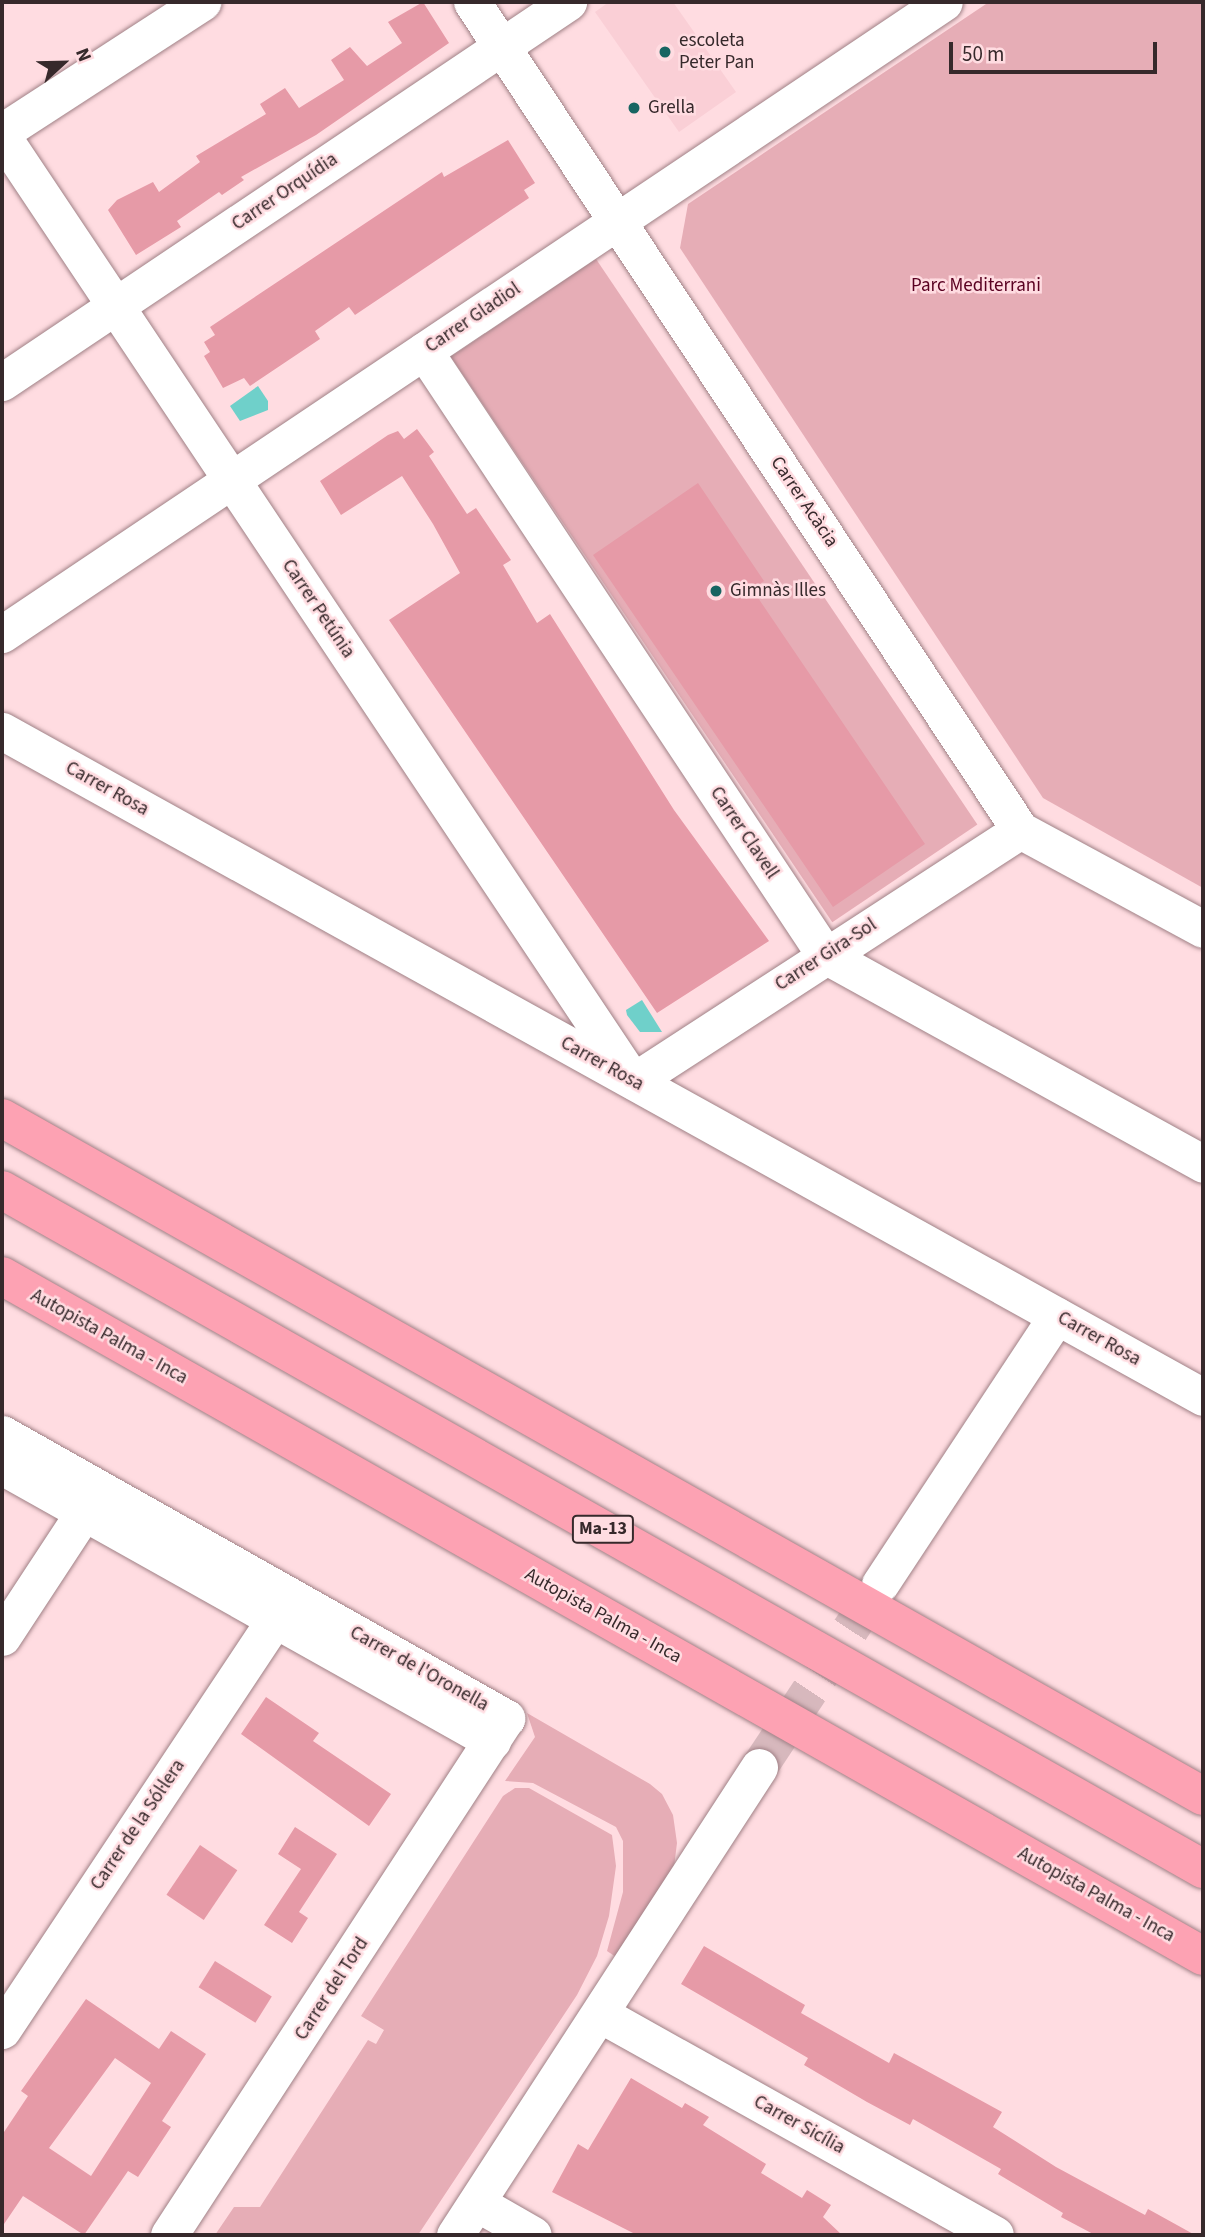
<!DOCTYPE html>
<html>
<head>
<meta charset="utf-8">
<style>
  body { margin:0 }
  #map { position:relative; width:1205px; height:2237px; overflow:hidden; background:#ffdce1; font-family:"Source Sans 3",sans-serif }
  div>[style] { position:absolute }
  .built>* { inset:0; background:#facfd6 }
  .green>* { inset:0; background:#e6adb6; transform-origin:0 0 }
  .water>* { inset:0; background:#6fd0ca }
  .building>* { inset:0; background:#e69aa7; transform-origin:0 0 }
  .minor-tunnel>* { height:37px; margin-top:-18.5px; transform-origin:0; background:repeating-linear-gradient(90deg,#d7b8bd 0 37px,transparent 0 55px) }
  .roads { filter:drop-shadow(0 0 2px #a08186) drop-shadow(0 0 2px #a08186) }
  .minor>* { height:37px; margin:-18.5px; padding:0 18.5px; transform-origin:18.5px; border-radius:18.5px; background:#fff }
  .highway>* { height:38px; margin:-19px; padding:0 19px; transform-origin:19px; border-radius:19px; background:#fda2b3 }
  .dots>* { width:19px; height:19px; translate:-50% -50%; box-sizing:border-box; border:4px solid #ffdce1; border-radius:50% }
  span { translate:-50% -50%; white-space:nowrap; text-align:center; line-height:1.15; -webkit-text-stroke:5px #ffdce1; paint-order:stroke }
  .shield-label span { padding:2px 5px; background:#ffdce1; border:2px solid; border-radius:5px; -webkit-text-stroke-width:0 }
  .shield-label { font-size:18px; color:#36292b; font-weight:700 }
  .poi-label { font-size:19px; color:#36292b }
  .left { translate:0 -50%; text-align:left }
  .street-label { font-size:19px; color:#36292b }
  .park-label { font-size:19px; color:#5a0021 }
  .frame { position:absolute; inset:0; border:4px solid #36292b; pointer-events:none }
  .north { position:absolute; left:28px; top:28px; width:70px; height:70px; -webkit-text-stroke:5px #ffdce1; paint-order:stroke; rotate:68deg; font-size:19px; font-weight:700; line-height:28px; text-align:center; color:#36292b }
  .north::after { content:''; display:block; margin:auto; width:24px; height:32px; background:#36292b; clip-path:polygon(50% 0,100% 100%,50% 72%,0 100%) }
  .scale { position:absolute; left:949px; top:42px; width:208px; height:32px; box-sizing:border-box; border:4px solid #36292b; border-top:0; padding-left:9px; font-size:21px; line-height:24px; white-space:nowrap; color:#36292b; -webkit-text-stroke:5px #ffdce1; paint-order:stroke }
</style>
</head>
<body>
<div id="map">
  <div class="built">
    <i style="clip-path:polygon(609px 2px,673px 2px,736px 92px,679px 132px,595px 12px)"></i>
  </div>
  <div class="green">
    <i style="clip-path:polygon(989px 2px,1203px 2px,1203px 888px,1043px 798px,680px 248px,688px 204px)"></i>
    <i style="left:596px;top:259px;width:682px;height:175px;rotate:56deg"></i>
    <i style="clip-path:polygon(527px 1713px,650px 1784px,662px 1794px,673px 1815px,677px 1843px,674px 1867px,616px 1957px,607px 1951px,623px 1892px,623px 1841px,616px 1827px,533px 1783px,505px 1781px,535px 1737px)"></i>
    <i style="clip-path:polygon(515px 1788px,529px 1788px,612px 1835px,616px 1866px,609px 1916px,597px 1956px,577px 1995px,418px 2235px,215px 2235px,234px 2207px,260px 2207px,368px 2040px,376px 2044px,384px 2030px,361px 2016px,503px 1796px)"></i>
  </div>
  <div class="water">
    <i style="clip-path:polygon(258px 386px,268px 401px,268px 410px,240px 421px,230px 406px)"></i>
    <i style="clip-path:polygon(642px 1000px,662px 1032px,640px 1032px,627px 1015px,626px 1010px)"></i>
  </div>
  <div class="building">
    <i style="clip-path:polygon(423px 2px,449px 43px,316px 135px,241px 177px,244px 180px,222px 195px,219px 192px,177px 221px,181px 227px,136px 255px,108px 210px,117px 200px,153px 182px,159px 192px,200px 162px,196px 156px,266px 114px,260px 104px,285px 88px,299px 108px,344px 80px,331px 60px,350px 47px,367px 66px,402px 43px,388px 22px)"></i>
    <i style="clip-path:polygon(508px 140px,535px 183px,524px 190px,529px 198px,355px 315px,349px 307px,315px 331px,320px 339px,250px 386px,244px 378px,223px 388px,204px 356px,210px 352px,204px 342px,215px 335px,210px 327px,442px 172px,444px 177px)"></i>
    <i style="clip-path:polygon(417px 429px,434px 452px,429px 456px,467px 514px,476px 508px,511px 560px,503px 565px,537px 623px,550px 614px,674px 810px,769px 941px,657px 1013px,389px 620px,460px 573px,433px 524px,402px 476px,341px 515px,320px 481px,388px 435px,398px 431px,404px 439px)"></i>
    <i style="clip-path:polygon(698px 483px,764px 581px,752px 589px,925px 844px,833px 907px,593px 555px)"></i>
    <i style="clip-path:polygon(266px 1697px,319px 1733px,313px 1741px,391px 1794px,369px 1826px,241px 1734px)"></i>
    <i style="clip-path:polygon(295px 1827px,337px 1854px,299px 1912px,308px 1918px,292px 1943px,264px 1925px,301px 1869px,278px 1854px)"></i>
    <i style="left:200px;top:1845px;width:45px;height:60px;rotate:34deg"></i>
    <i style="clip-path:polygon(704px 1946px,805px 2005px,801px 2013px,889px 2063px,894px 2053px,1002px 2112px,993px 2127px,1056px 2167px,1145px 2215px,1148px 2209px,1195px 2235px,1095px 2235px,1061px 2217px,1063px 2213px,998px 2174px,1001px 2169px,913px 2119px,910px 2125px,867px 2102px,804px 2065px,808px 2058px,681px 1984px)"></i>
    <i style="left:215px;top:1961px;width:67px;height:31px;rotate:32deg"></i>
    <i style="clip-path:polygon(evenodd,86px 1999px,159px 2049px,171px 2031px,206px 2054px,162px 2121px,171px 2127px,138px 2177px,128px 2171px,84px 2235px,23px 2196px,2px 2227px,2px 2135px,28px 2096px,21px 2091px,86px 1999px,115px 2058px,151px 2083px,91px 2176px,49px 2148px,115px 2058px)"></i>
    <i style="clip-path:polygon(631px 2078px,682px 2108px,685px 2103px,709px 2117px,703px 2125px,766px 2164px,761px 2173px,802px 2198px,807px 2190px,831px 2205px,823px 2217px,842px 2235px,637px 2235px,552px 2192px,578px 2144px,588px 2150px)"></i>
  </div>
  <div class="minor-tunnel">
    <i style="left:759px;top:1767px;width:219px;rotate:-56.5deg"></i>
  </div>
  <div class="roads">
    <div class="minor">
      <i style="left:472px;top:2px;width:993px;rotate:56.5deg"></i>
      <i style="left:1020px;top:830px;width:208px;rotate:28.4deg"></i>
      <i style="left:2px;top:132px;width:239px;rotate:-33deg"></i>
      <i style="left:2px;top:136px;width:1129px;rotate:56.27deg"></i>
      <i style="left:424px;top:351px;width:725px;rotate:56.42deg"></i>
      <i style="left:825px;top:955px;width:432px;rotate:28.9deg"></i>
      <i style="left:2px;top:382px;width:682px;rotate:-33.88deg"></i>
      <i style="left:2px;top:634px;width:1134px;rotate:-33.86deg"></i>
      <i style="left:2px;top:731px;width:1373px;rotate:29.01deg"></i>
      <i style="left:634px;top:1081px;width:460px;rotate:-33deg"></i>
      <i style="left:2px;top:1434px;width:579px;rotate:29.4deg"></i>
      <i style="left:506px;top:1718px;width:617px;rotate:123.1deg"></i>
      <i style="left:2px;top:1466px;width:562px;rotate:29.3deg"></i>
      <i style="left:880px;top:1584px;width:321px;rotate:-56.6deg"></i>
      <i style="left:2px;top:1637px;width:149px;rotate:-56.7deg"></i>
      <i style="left:602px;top:2015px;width:450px;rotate:29.2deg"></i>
      <i style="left:2px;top:2030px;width:493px;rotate:-56.4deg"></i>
      <i style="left:477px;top:2203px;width:64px;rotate:29.7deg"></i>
      <i style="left:455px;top:2235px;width:558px;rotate:-56.99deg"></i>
    </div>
    <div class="highway">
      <i style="left:2px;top:1118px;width:1379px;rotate:29.45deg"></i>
      <i style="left:2px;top:1190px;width:1380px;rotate:29.48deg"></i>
      <i style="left:2px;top:1276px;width:1380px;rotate:29.52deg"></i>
    </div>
  </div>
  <div class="dots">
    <i style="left:665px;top:52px;background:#186562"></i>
    <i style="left:634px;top:108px;background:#186562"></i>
    <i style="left:716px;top:591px;background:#186562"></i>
  </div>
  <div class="shield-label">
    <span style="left:603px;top:1529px">Ma-13</span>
  </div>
  <div class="poi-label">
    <span class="left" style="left:679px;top:52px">escoleta<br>Peter Pan</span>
    <span class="left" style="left:648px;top:108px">Grella</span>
    <span class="left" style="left:730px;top:591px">Gimnàs Illes</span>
  </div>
  <div class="street-label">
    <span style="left:285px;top:192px;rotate:-34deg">Carrer Orquídia</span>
    <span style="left:473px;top:318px;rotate:-34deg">Carrer Gladiol</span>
    <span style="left:804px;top:502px;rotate:56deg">Carrer Acàcia</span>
    <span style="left:318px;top:609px;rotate:56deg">Carrer Petúnia</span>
    <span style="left:107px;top:789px;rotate:29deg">Carrer Rosa</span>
    <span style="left:744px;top:833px;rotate:56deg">Carrer Clavell</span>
    <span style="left:826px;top:955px;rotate:-33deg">Carrer Gira-Sol</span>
    <span style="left:602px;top:1064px;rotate:29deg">Carrer Rosa</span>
    <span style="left:109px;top:1337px;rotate:29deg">Autopista Palma - Inca</span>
    <span style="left:1099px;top:1339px;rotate:29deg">Carrer Rosa</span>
    <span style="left:603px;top:1616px;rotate:29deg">Autopista Palma - Inca</span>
    <span style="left:419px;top:1669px;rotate:29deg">Carrer de l'Oronella</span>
    <span style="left:138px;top:1825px;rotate:-56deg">Carrer de la Sól·lera</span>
    <span style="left:1096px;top:1895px;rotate:29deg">Autopista Palma - Inca</span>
    <span style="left:332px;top:1989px;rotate:-57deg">Carrer del Tord</span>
    <span style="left:799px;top:2125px;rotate:29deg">Carrer Sicília</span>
  </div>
  <div class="park-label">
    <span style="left:976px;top:286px">Parc Mediterrani</span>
  </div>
  <div class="frame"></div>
  <div class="north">N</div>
  <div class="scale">50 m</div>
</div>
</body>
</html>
